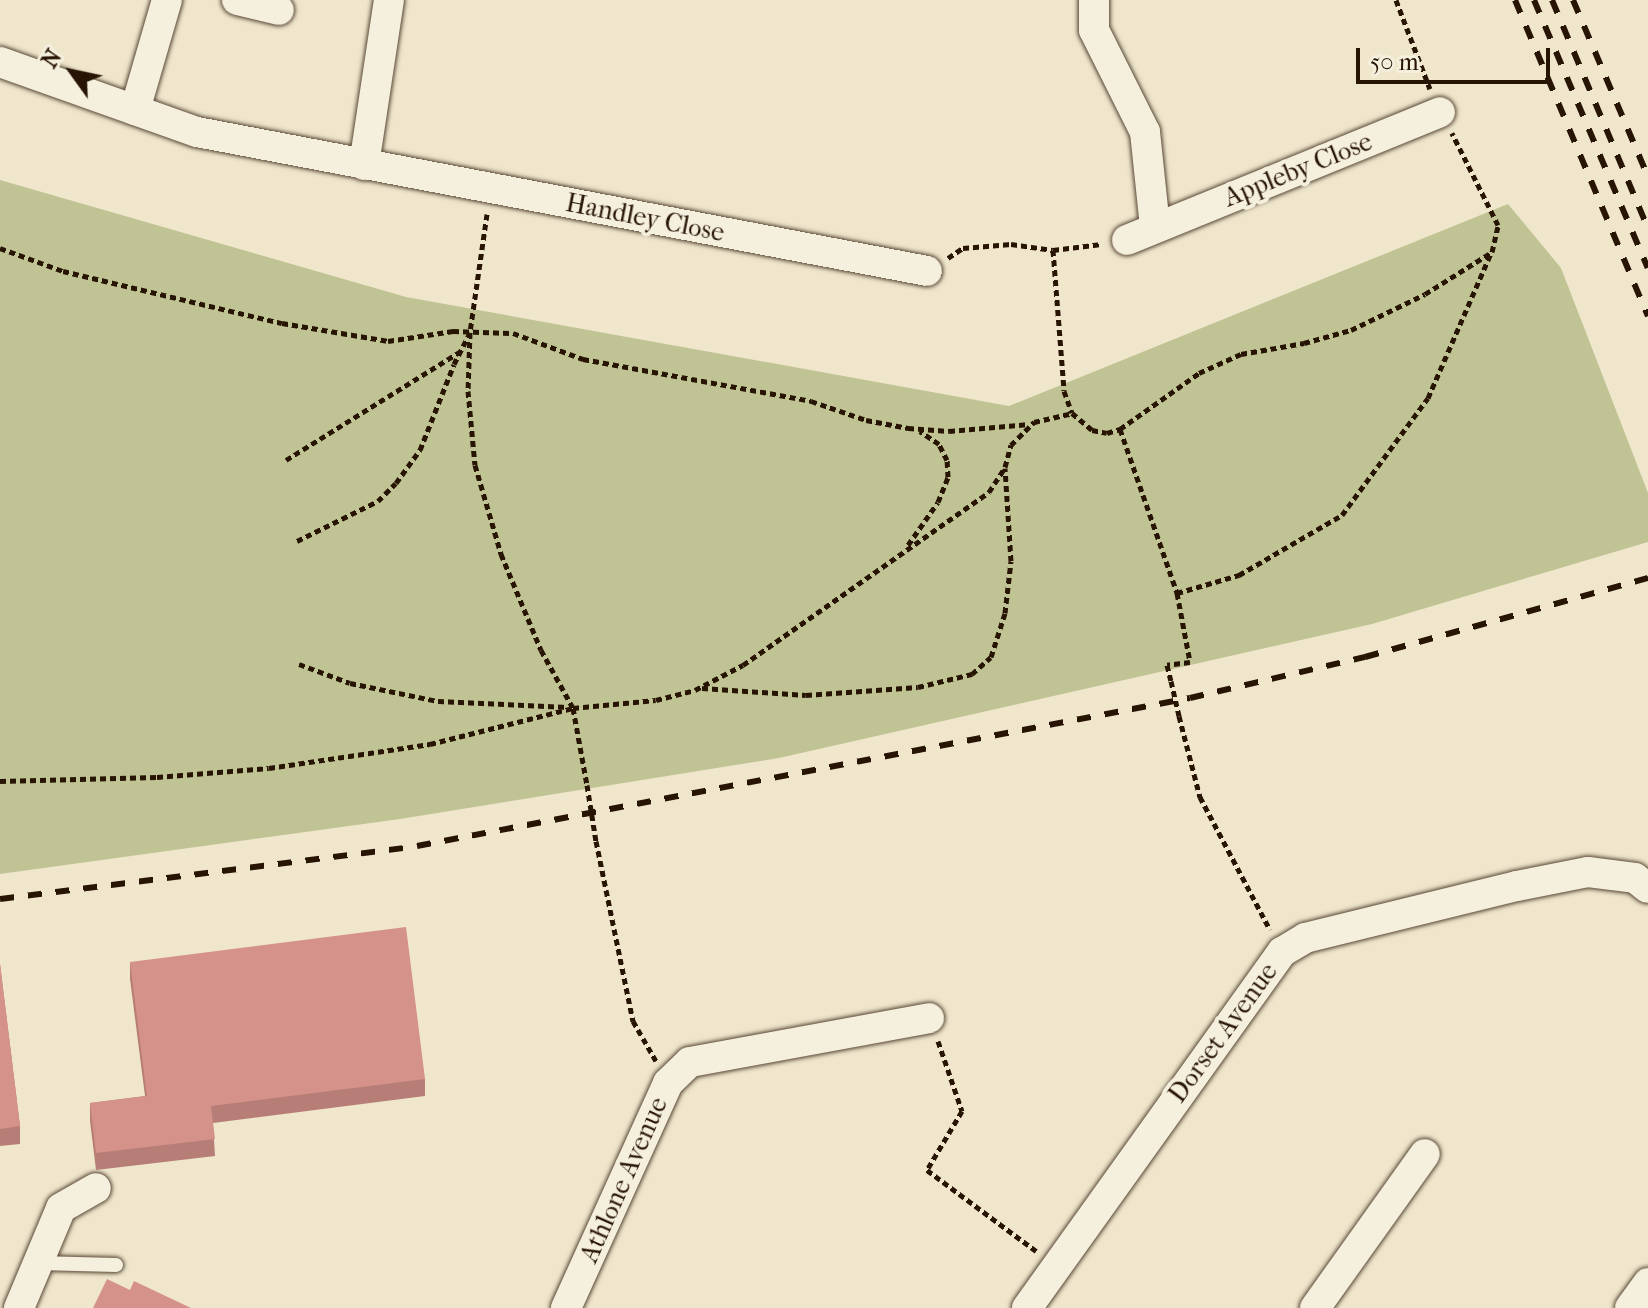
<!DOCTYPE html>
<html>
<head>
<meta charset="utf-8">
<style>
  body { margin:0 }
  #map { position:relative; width:1648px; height:1308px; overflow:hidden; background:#efe6cc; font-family:"IM FELL French Canon",serif }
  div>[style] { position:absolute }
  .green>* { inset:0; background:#c0c393 }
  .path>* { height:5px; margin-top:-2.5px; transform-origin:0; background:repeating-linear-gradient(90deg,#271403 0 6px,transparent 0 10px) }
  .roads { filter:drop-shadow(0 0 2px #594835) drop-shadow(0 0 2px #594835) }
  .lane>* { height:14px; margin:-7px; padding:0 7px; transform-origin:7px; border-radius:7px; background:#f5efde }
  .street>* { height:30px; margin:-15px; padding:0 15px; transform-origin:15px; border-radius:15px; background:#f5efde }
  .rail>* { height:6px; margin-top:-3px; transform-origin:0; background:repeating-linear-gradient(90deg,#271403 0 14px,transparent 0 28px) }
  .path-bridge>* { height:5px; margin-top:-2.5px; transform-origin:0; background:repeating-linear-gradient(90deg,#271403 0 6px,transparent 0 10px) }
  .wall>* { inset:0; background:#b77e77 }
  .building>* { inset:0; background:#d5928a }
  span { translate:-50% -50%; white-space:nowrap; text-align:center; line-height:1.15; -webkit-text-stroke:8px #f5efde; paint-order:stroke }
  .street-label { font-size:26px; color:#271403 }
  .north { position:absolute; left:32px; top:32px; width:80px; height:80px; -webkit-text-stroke:6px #f5efde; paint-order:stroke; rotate:303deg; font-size:22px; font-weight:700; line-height:32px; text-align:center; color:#271403 }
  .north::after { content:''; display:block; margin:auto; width:28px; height:36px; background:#271403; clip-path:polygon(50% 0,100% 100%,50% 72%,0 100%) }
  .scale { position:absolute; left:1356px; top:48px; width:194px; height:36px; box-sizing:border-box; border:4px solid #271403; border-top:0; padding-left:10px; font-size:24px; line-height:28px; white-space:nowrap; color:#271403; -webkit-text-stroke:6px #f5efde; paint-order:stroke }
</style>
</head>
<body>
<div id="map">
  <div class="green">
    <i style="clip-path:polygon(0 180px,406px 297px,1009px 406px,1508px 204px,1561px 268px,1648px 493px,1648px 542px,1372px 624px,779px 758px,400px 819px,0 874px)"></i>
  </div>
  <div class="path">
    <i style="left:1396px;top:0;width:95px;rotate:69.1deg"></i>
    <i style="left:487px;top:214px;width:119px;rotate:98.2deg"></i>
    <i style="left:470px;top:332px;width:59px;rotate:91.9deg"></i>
    <i style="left:468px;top:391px;width:74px;rotate:84.6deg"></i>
    <i style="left:475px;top:465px;width:93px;rotate:73.7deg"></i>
    <i style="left:501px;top:554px;width:104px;rotate:67.4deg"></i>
    <i style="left:541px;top:650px;width:66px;rotate:61.1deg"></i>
    <i style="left:573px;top:708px;width:78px;rotate:79.7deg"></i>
    <i style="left:0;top:248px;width:67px;rotate:20.1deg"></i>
    <i style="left:63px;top:271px;width:225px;rotate:13.4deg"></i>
    <i style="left:282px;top:323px;width:108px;rotate:9.6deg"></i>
    <i style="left:388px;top:341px;width:66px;rotate:-8.7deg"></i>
    <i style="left:453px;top:331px;width:60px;rotate:1.9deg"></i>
    <i style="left:513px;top:333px;width:75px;rotate:20.4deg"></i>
    <i style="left:583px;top:359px;width:232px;rotate:10.4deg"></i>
    <i style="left:811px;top:401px;width:58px;rotate:19.1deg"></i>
    <i style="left:866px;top:420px;width:43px;rotate:10.8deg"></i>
    <i style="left:908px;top:428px;width:41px;rotate:4.2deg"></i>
    <i style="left:949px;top:431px;width:80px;rotate:-5deg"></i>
    <i style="left:1053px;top:250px;width:141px;rotate:85.5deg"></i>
    <i style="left:1064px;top:391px;width:23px;rotate:70deg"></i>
    <i style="left:1072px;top:413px;width:26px;rotate:40deg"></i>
    <i style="left:1092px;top:430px;width:15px;rotate:11deg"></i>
    <i style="left:1107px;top:433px;width:14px;rotate:-17deg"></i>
    <i style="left:1120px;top:429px;width:97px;rotate:-35.3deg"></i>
    <i style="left:1199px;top:373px;width:46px;rotate:-24.3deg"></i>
    <i style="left:1241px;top:354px;width:64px;rotate:-9.9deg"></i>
    <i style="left:1304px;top:343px;width:49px;rotate:-15.5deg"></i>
    <i style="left:1351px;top:330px;width:82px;rotate:-25.9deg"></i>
    <i style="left:1425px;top:294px;width:79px;rotate:-32.1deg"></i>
    <i style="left:1492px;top:252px;width:28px;rotate:-77deg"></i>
    <i style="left:1498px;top:225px;width:103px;rotate:-116.6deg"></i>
    <i style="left:948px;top:258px;width:18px;rotate:-34deg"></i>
    <i style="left:963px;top:248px;width:48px;rotate:-4.8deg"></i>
    <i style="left:1011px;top:244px;width:42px;rotate:8.1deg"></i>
    <i style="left:1053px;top:250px;width:49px;rotate:-7deg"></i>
    <i style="left:1120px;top:429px;width:174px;rotate:70.8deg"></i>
    <i style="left:1177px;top:593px;width:70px;rotate:79.3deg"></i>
    <i style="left:1190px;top:662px;width:23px;rotate:173deg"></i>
    <i style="left:1167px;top:665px;width:16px;rotate:76deg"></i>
    <i style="left:286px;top:460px;width:206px;rotate:-31.9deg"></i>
    <i style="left:297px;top:541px;width:90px;rotate:-26.3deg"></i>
    <i style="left:378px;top:501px;width:25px;rotate:-45deg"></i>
    <i style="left:396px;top:483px;width:41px;rotate:-54deg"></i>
    <i style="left:420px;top:450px;width:92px;rotate:-68.4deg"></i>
    <i style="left:454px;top:364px;width:35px;rotate:-63deg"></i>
    <i style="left:908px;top:545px;width:52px;rotate:-55.1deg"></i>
    <i style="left:938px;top:502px;width:27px;rotate:-68deg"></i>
    <i style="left:948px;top:477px;width:17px;rotate:-93deg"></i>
    <i style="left:947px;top:460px;width:18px;rotate:-117deg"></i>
    <i style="left:939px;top:444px;width:23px;rotate:-146deg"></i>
    <i style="left:1177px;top:593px;width:65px;rotate:-16.2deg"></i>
    <i style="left:1239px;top:575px;width:119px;rotate:-30.2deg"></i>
    <i style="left:1342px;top:515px;width:145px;rotate:-53.7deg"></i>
    <i style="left:1428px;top:398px;width:158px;rotate:-66.5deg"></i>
    <i style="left:299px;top:664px;width:54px;rotate:20.4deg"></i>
    <i style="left:350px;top:683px;width:90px;rotate:11.6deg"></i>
    <i style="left:438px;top:701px;width:130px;rotate:2.6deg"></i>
    <i style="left:702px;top:688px;width:104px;rotate:3.9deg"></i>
    <i style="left:806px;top:695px;width:112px;rotate:-4.1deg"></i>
    <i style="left:918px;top:687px;width:56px;rotate:-13.5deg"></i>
    <i style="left:972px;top:674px;width:25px;rotate:-42deg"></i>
    <i style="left:991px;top:657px;width:46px;rotate:-72.3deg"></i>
    <i style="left:1005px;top:613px;width:52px;rotate:-83.4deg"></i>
    <i style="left:1011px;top:561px;width:93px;rotate:-93.7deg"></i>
    <i style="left:1179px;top:716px;width:84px;rotate:75.5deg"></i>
    <i style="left:1200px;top:797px;width:150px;rotate:62.2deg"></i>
    <i style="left:0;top:781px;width:157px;rotate:-1.5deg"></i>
    <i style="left:157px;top:777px;width:112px;rotate:-4.6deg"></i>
    <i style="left:269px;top:768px;width:163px;rotate:-8.5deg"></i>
    <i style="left:430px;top:744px;width:147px;rotate:-14.1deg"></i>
    <i style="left:573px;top:708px;width:83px;rotate:-5.5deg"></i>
    <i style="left:656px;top:700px;width:40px;rotate:-14.4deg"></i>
    <i style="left:695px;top:690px;width:54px;rotate:-27.5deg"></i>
    <i style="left:743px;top:665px;width:301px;rotate:-35.1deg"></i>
    <i style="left:989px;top:492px;width:30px;rotate:-57deg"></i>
    <i style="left:1005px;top:467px;width:23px;rotate:-75deg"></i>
    <i style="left:1011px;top:445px;width:33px;rotate:-45deg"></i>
    <i style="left:1034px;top:422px;width:39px;rotate:-13deg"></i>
    <i style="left:596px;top:841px;width:184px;rotate:78.4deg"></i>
    <i style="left:633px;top:1021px;width:46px;rotate:60.1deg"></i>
    <i style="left:938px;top:1041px;width:74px;rotate:71.1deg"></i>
    <i style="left:962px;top:1111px;width:69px;rotate:120.7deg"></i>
    <i style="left:927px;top:1170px;width:136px;rotate:36.6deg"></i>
  </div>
  <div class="roads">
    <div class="lane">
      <i style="left:38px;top:1263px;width:78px;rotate:1.5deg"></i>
    </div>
    <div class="street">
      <i style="left:237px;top:0;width:43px;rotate:13.4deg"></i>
      <i style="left:1094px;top:0;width:30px;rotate:90deg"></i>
      <i style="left:1094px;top:30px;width:114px;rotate:63.4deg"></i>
      <i style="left:1145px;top:132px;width:96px;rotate:84deg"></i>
      <i style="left:0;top:62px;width:209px;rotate:19.6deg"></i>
      <i style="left:197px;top:132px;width:743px;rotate:10.78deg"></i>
      <i style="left:135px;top:110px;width:115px;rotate:-73.8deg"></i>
      <i style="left:364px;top:165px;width:167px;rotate:-81.4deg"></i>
      <i style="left:1127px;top:240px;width:338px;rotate:-22.2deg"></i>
      <i style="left:19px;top:1308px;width:108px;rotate:-67.2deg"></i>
      <i style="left:61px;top:1208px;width:40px;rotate:-29.7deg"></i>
      <i style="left:566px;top:1308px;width:247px;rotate:-65.6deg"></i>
      <i style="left:668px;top:1083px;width:30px;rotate:-44deg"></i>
      <i style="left:690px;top:1062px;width:243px;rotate:-10.4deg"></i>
      <i style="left:1027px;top:1308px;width:438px;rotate:-54.4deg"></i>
      <i style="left:1282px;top:952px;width:27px;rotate:-31deg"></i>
      <i style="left:1305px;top:938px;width:218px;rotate:-13.8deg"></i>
      <i style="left:1517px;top:886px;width:72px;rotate:-11.2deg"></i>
      <i style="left:1588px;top:872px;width:47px;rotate:7.3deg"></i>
      <i style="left:1635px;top:878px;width:16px;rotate:38deg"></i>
      <i style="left:1315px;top:1308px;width:189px;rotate:-54.5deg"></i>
      <i style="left:1630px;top:1308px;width:31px;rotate:-54deg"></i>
    </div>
  </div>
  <div class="rail">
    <i style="left:1515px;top:0;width:343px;rotate:67.2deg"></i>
    <i style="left:1534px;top:0;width:291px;rotate:67deg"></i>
    <i style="left:1552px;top:0;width:247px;rotate:67.2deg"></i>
    <i style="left:1573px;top:0;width:192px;rotate:67deg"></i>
    <i style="left:0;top:899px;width:420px;rotate:-7.2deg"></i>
    <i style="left:417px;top:846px;width:787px;rotate:-10.84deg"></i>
    <i style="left:1190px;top:698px;width:180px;rotate:-13.2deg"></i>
    <i style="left:1365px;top:657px;width:294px;rotate:-15.6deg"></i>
  </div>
  <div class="path-bridge">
    <i style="left:1171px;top:681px;width:36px;rotate:77deg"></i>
    <i style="left:587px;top:785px;width:57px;rotate:80.9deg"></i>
  </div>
  <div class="wall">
    <i style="clip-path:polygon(130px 962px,425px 1079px,425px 1096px,213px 1123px,215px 1156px,96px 1170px,90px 1121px,90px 1103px,145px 1096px,130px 979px)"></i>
    <i style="clip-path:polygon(0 964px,20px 1126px,20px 1144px,0 1146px)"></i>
  </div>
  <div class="building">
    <i style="clip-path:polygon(406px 927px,425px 1079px,211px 1106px,215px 1139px,96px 1153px,90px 1103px,147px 1096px,130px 962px)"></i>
    <i style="clip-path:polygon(0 964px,20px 1126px,0 1129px)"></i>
    <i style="clip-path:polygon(107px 1279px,130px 1290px,134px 1281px,191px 1308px,93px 1308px)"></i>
  </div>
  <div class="street-label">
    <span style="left:1298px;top:170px;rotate:-22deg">Appleby Close</span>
    <span style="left:645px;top:218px;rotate:11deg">Handley Close</span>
    <span style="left:1223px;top:1033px;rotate:-54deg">Dorset Avenue</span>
    <span style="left:624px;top:1180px;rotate:-66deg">Athlone Avenue</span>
  </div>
  <div class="north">N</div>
  <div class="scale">50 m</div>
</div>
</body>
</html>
